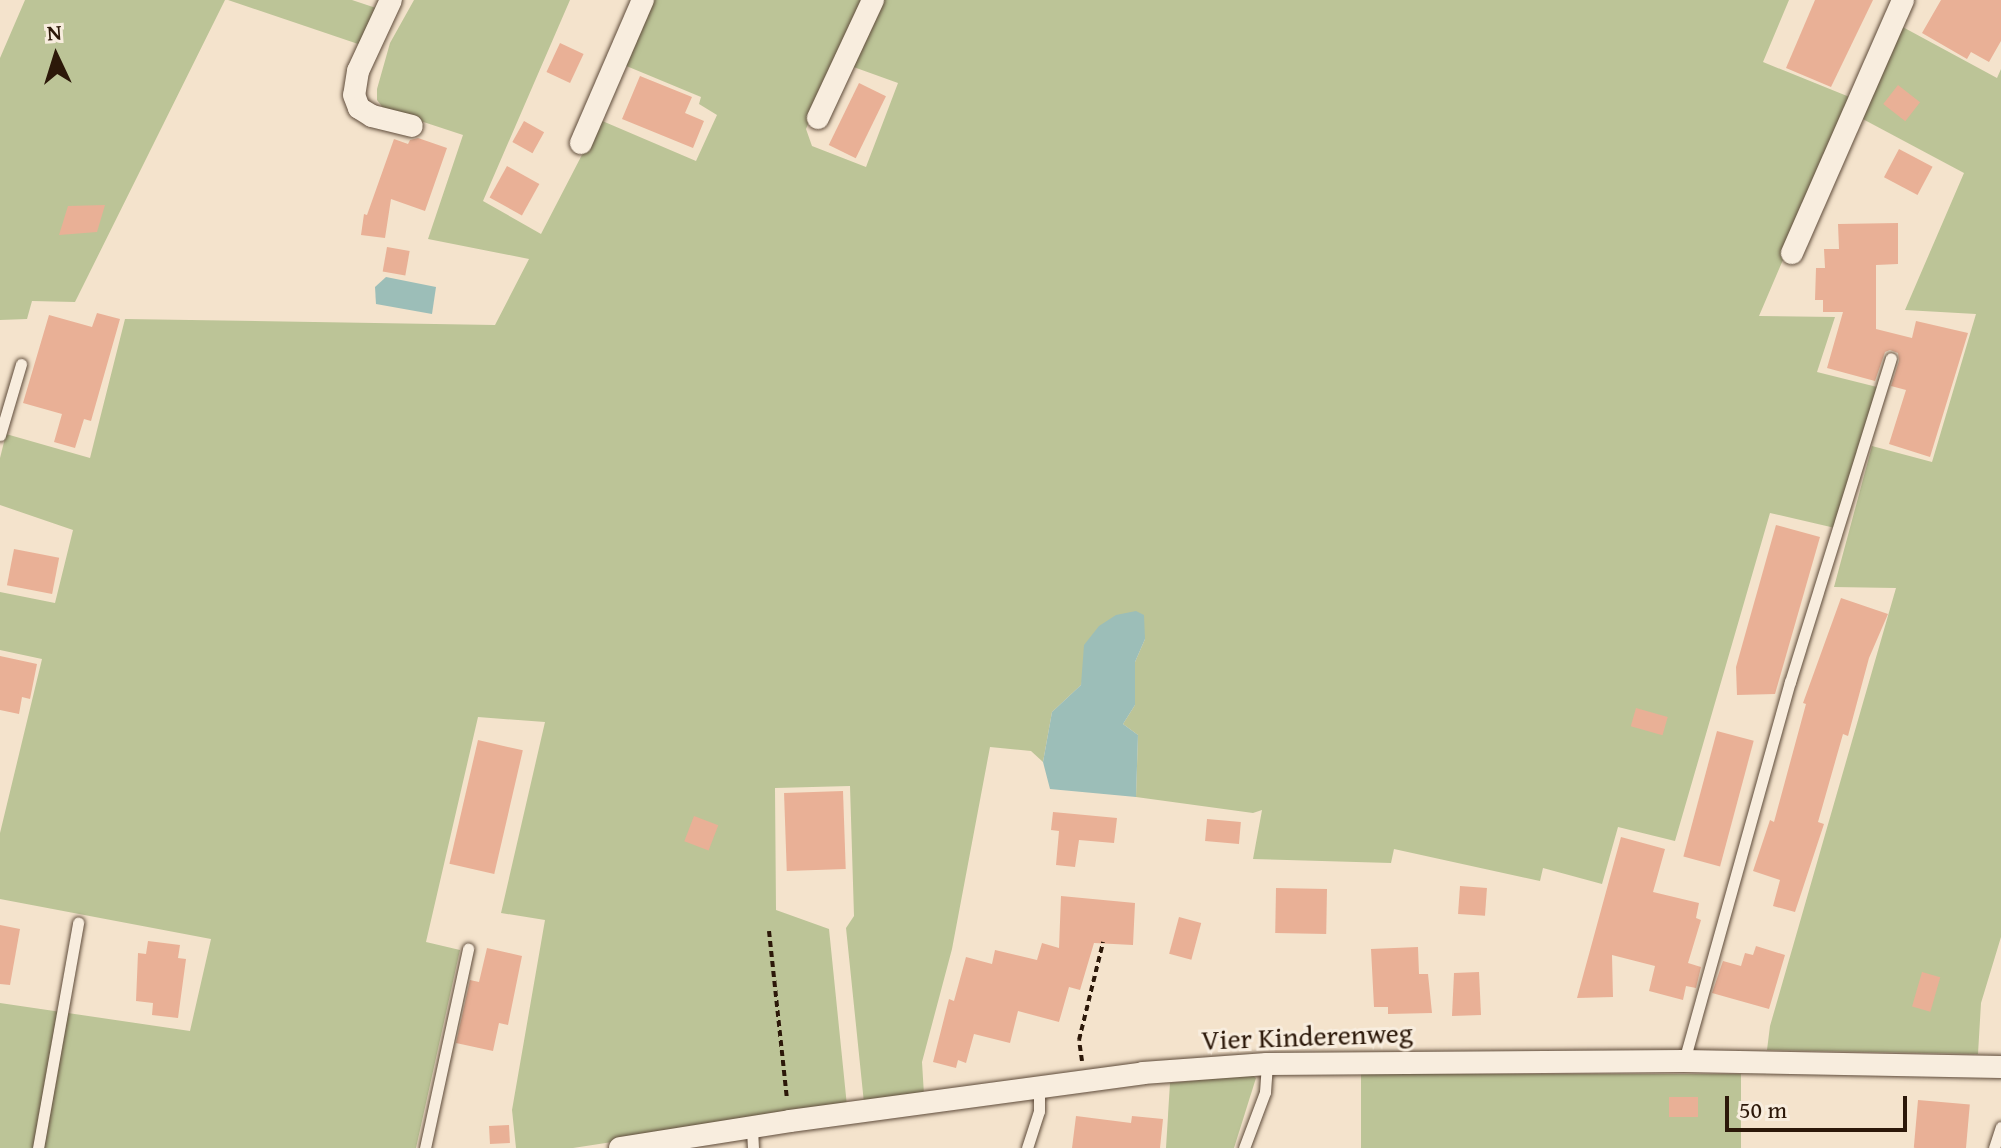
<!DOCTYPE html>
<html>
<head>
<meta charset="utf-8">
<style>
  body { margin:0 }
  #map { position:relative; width:2001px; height:1148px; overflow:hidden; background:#f4e3cc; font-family:"Gentium Book Plus",serif }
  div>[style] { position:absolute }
  .green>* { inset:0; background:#bcc497; transform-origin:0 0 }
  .water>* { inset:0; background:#9cbeb8 }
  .building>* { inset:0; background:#e9b096; transform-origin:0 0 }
  .path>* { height:4px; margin-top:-2px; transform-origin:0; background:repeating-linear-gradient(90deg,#2c1809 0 6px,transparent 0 10px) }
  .roads { filter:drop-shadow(0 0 2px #5e4b3a) drop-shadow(0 0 2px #5e4b3a) }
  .service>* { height:11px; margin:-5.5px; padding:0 5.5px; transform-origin:5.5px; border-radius:5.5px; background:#f8edde }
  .minor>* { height:22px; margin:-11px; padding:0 11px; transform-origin:11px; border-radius:11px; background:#f8edde }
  span { translate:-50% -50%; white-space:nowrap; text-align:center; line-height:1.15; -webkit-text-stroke:6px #f8edde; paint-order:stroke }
  .street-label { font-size:28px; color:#2c1809 }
  .north { position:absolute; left:16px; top:16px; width:80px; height:80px; -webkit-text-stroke:6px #f8edde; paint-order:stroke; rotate:356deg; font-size:22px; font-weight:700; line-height:32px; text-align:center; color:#2c1809 }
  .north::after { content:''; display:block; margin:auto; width:28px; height:36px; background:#2c1809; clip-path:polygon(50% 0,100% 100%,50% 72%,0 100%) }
  .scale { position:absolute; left:1725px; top:1096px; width:182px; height:36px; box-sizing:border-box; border:4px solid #2c1809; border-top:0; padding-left:10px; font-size:24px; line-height:28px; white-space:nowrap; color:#2c1809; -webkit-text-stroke:6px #f8edde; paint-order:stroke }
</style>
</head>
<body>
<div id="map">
  <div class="green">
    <i style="clip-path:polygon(25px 0,225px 0,75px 302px,32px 301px,27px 319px,0 320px,0 58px)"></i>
    <i style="clip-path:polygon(228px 0,352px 0,382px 10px,367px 47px)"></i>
    <i style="clip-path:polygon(414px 0,570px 0,483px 201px,541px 234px,600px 120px,696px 161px,717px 115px,699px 104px,701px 97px,624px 65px,653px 0,861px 0,806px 129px,812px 146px,866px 167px,898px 83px,848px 65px,878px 0,1789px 0,1763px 62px,1852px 98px,1759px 316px,1835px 317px,1817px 372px,1877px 387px,1835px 528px,1770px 513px,1675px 841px,1618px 827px,1602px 884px,1543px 868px,1540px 881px,1394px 849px,1391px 863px,1253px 859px,1262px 810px,1253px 813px,1136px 797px,1138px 735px,1123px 724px,1135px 705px,1135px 662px,1145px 639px,1084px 645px,1085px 673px,1081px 685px,1052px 712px,1043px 762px,1031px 751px,990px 747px,952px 949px,922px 1062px,924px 1095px,864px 1103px,846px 928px,854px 916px,850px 786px,775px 788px,776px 910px,829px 929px,847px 1106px,573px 1148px,516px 1148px,512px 1110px,545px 920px,501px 913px,545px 722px,478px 717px,426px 942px,460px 950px,416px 1148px,0 1148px,0 1003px,190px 1031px,211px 939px,0 899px,0 833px,42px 659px,0 650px,0 592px,55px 603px,73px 530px,0 505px,0 458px,6px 434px,90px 458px,125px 319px,495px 325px,529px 259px,428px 239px,463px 135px,384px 109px,377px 100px,377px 89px,390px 43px)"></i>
    <i style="clip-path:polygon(1899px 25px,1997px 78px,2001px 69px,2001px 937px,1981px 1003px,1978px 1054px,1767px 1050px,1770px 1026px,1896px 588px,1834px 587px,1872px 446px,1932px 462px,1976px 314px,1905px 310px,1964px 173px,1859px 117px)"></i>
    <i style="left:1361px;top:1074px;width:380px;height:77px"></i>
    <i style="clip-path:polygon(1252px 1075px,1256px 1078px,1234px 1148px,1166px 1148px,1170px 1083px)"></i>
  </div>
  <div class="water">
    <i style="clip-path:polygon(386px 277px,436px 287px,432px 314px,376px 304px,375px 287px)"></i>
    <i style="clip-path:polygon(1136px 611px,1144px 615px,1145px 639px,1135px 662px,1135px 705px,1123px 724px,1138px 735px,1136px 797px,1050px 789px,1043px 762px,1052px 712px,1081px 685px,1084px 645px,1099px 626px,1116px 615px)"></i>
  </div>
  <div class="building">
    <i style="clip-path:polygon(1815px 0,1873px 0,1831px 87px,1786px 68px)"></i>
    <i style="clip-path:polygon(1941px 0,2001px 0,2001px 41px,1989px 62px,1971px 52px,1967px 59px,1922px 33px)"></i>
    <i style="left:560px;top:43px;width:26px;height:32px;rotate:25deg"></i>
    <i style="clip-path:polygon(640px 76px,692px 97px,685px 113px,704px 121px,693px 148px,622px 119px)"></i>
    <i style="left:859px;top:83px;width:30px;height:69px;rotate:26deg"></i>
    <i style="left:1898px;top:85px;width:28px;height:24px;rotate:38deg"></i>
    <i style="left:524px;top:121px;width:23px;height:24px;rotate:29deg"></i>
    <i style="clip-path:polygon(418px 138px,447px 148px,425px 211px,391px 199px,385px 238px,361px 235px,364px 214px,367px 215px,394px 139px,408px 144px,410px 140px)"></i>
    <i style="left:1899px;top:149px;width:38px;height:32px;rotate:28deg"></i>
    <i style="left:507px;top:166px;width:37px;height:36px;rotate:29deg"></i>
    <i style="clip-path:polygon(105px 205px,97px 232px,59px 235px,68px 206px)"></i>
    <i style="clip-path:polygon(1898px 223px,1898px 264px,1876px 265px,1876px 329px,1912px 338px,1916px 321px,1968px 333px,1930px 457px,1889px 444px,1906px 390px,1891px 386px,1899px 361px,1898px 353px,1890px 350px,1885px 352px,1875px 381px,1827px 368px,1843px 312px,1823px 312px,1823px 300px,1815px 300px,1816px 268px,1825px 268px,1824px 249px,1839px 249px,1838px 224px)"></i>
    <i style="left:387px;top:247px;width:23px;height:25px;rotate:10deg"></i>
    <i style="clip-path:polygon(97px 313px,120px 319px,91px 421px,84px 419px,75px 448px,54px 442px,62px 414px,23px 403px,49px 315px,92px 327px)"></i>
    <i style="clip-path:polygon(1776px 525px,1820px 537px,1775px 694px,1737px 695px,1736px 667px)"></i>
    <i style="left:14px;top:549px;width:46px;height:37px;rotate:11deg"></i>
    <i style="clip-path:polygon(1841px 598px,1888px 614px,1869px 658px,1848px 736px,1843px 734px,1818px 822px,1824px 824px,1795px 912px,1773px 906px,1780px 880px,1753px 871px,1770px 820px,1774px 822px,1806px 704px,1803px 703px)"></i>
    <i style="clip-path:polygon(0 656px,37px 664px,30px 699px,22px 697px,19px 714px,0 710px)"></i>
    <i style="left:1636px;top:708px;width:33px;height:19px;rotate:16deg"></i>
    <i style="left:1717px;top:731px;width:38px;height:130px;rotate:15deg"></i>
    <i style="left:478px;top:740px;width:46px;height:127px;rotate:13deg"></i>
    <i style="left:843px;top:791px;width:78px;height:59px;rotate:88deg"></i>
    <i style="clip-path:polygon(1053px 812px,1117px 818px,1114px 843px,1079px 840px,1075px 867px,1056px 865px,1059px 831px,1051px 830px)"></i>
    <i style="left:694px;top:816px;width:26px;height:27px;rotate:21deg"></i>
    <i style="left:1207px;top:819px;width:34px;height:22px;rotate:5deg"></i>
    <i style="clip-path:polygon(1621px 837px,1665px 849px,1653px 892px,1699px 903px,1696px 918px,1701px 920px,1688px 963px,1701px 967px,1696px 988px,1686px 986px,1683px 1000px,1649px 991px,1655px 966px,1612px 955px,1613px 997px,1577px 998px)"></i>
    <i style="left:1460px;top:886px;width:27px;height:28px;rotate:4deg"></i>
    <i style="left:1276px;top:888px;width:51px;height:45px;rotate:1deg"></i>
    <i style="clip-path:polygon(1061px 896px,1135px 903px,1133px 945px,1094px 943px,1080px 990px,1069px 987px,1059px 1022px,1018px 1011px,1010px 1043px,974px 1034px,966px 1063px,958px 1060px,956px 1068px,933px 1062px,949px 999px,954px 1001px,966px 957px,992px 964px,995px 950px,1037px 960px,1042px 943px,1059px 948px)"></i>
    <i style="left:1179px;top:917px;width:23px;height:38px;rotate:15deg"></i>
    <i style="clip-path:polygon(0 925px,20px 929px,10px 985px,0 984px)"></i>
    <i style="clip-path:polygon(148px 941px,180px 945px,178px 958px,186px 959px,178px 1018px,152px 1015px,153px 1003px,136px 1001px,138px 953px,146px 954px)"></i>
    <i style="clip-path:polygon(1756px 946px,1785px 955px,1769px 1009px,1712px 993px,1723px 961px,1741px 966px,1745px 953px,1753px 955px)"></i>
    <i style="clip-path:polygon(1418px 947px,1419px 974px,1428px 974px,1432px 1013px,1388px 1014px,1388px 1007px,1374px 1007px,1371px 949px)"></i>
    <i style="clip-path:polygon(487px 948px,522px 956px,508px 1025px,499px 1023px,493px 1051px,456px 1043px,470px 980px,479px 982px)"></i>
    <i style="clip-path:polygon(1479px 972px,1481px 1015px,1452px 1016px,1454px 973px)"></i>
    <i style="left:1922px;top:972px;width:19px;height:36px;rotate:16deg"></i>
    <i style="left:1669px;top:1097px;width:29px;height:20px"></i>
    <i style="left:1918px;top:1100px;width:52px;height:48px;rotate:5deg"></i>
    <i style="clip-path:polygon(1076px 1116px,1131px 1123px,1132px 1116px,1163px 1119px,1160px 1148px,1072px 1148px)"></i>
    <i style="left:509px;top:1125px;width:18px;height:20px;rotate:87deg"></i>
  </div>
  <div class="path">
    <i style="left:769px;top:931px;width:169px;rotate:83.9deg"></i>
    <i style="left:1082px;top:1061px;width:21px;rotate:-98deg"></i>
    <i style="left:1079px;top:1040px;width:101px;rotate:-76.2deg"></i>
  </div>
  <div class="roads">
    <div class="service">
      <i style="left:0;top:435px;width:74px;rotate:-73.5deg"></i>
      <i style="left:1684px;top:1061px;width:394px;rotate:-74.4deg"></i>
      <i style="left:1790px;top:682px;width:339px;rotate:-72.7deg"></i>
      <i style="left:752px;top:1129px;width:19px;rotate:87deg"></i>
      <i style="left:38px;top:1148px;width:229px;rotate:-79.9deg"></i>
      <i style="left:425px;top:1148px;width:204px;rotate:-77.8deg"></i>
      <i style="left:1027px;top:1148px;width:39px;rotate:-72deg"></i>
      <i style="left:1039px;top:1111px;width:22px;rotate:-90deg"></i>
      <i style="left:1244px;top:1148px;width:60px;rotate:-69.4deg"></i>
      <i style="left:1265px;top:1092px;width:28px;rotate:-86deg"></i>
      <i style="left:1994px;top:1148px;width:22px;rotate:-72deg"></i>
    </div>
    <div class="minor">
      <i style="left:391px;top:0;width:78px;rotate:114.9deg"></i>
      <i style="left:358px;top:71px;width:24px;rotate:99deg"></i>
      <i style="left:354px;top:95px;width:14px;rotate:69deg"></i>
      <i style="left:359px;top:108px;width:15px;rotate:32deg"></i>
      <i style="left:372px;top:116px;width:41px;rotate:14deg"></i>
      <i style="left:818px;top:118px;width:130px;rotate:-65deg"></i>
      <i style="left:581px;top:143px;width:156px;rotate:-66.6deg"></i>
      <i style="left:1792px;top:253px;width:276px;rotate:-66.3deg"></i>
      <i style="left:620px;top:1148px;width:172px;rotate:-9deg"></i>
      <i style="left:790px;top:1121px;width:356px;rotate:-7.7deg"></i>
      <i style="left:1143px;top:1073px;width:124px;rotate:-4.2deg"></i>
      <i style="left:1267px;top:1064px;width:417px;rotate:-0.4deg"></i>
      <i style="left:1684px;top:1061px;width:317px;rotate:1.1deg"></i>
    </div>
  </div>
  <div class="street-label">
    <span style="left:1307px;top:1036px;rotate:-2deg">Vier Kinderenweg</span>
  </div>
  <div class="north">N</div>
  <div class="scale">50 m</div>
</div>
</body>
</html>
